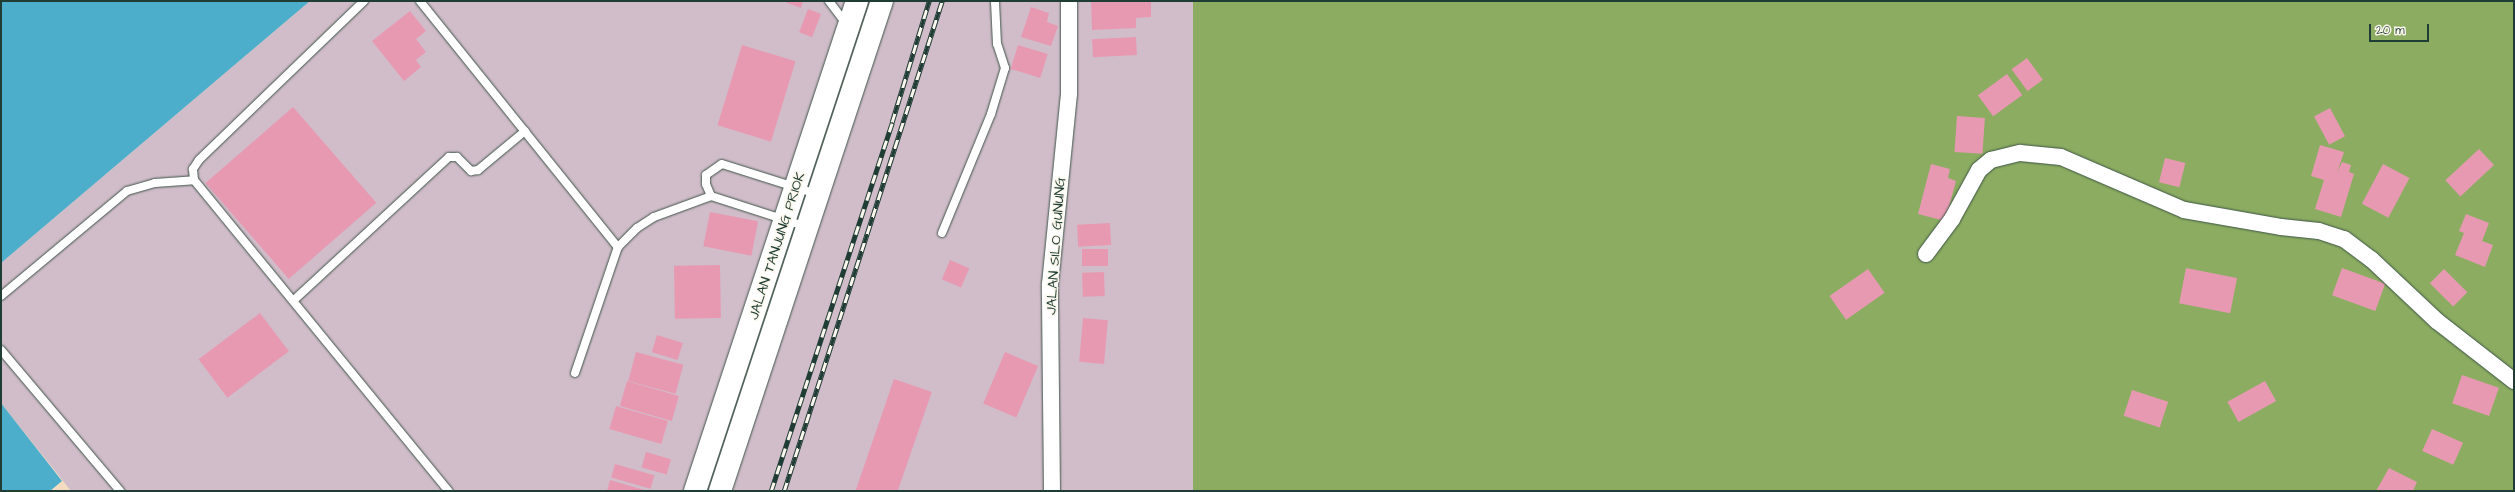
<!DOCTYPE html>
<html>
<head>
<meta charset="utf-8">
<style>
  body { margin:0 }
  #map { position:relative; width:2515px; height:492px; overflow:hidden; background:#f4dcc0; font-family:"Architects Daughter",sans-serif }
  div>[style] { position:absolute }
  .industrial>* { inset:0; background:#d1bdca }
  .forest>* { inset:0; background:#8cad61; transform-origin:0 0 }
  .water>* { inset:0; background:#4daecc }
  .building>* { inset:0; background:#e799b2; transform-origin:0 0 }
  .roads { filter:drop-shadow(0 0 1px #3f5549) drop-shadow(0 0 1px #3f5549) }
  .lane>* { height:8px; margin:-4px; padding:0 4px; transform-origin:4px; border-radius:4px; background:#fff }
  .street>* { height:16px; margin:-8px; padding:0 8px; transform-origin:8px; border-radius:8px; background:#fff }
  .highway>* { height:22px; margin:-11px; padding:0 11px; transform-origin:11px; border-radius:11px; background:#fff }
  .rail>* { height:4.5px; margin-top:-2.25px; transform-origin:0; background:repeating-linear-gradient(90deg,#fbf7ec 0 9px,#1f3d34 0 18px); box-sizing:border-box; border-block:1px solid #1f3d34 }
  span { translate:-50% -50%; white-space:nowrap; text-align:center; line-height:1.15; -webkit-text-stroke:3px #fbf7ec; paint-order:stroke }
  .street-label { font-size:14px; color:#1f3d34 }
  .frame { position:absolute; inset:0; border:2px solid #1f3d34; pointer-events:none }
  .scale { position:absolute; left:2369px; top:24px; width:60px; height:18px; box-sizing:border-box; border:2px solid #1f3d34; border-top:0; padding-left:5px; font-size:12px; line-height:14px; white-space:nowrap; color:#1f3d34; -webkit-text-stroke:3px #fbf7ec; paint-order:stroke }
</style>
</head>
<body>
<div id="map">
  <div class="industrial">
    <i style="clip-path:polygon(310px 1px,1193px 1px,1239px 491px,71px 491px,1px 403px,1px 263px)"></i>
  </div>
  <div class="forest">
    <i style="left:1193px;top:1px;width:1321px;height:492px"></i>
  </div>
  <div class="water">
    <i style="clip-path:polygon(1px 1px,310px 1px,1px 263px)"></i>
    <i style="clip-path:polygon(1px 403px,62px 481px,50px 491px,1px 491px)"></i>
  </div>
  <div class="building">
    <i style="clip-path:polygon(782px 1px,803px 1px,801px 8px)"></i>
    <i style="clip-path:polygon(1091px 1px,1151px 1px,1151px 17px,1136px 18px,1136px 28px,1092px 30px)"></i>
    <i style="clip-path:polygon(1031px 7px,1049px 13px,1047px 22px,1058px 26px,1051px 46px,1021px 37px)"></i>
    <i style="left:808px;top:9px;width:14px;height:25px;rotate:21deg"></i>
    <i style="clip-path:polygon(410px 11px,426px 31px,416px 39px,426px 52px,416px 60px,421px 67px,404px 81px,372px 41px)"></i>
    <i style="left:1136px;top:37px;width:18px;height:44px;rotate:87deg"></i>
    <i style="left:742px;top:45px;width:56px;height:84px;rotate:17deg"></i>
    <i style="left:1018px;top:45px;width:31px;height:25px;rotate:17deg"></i>
    <i style="left:2027px;top:58px;width:27px;height:19px;rotate:54deg"></i>
    <i style="left:2007px;top:74px;width:26px;height:36px;rotate:54deg"></i>
    <i style="left:293px;top:107px;width:127px;height:116px;rotate:49deg"></i>
    <i style="left:2330px;top:108px;width:32px;height:18px;rotate:62deg"></i>
    <i style="left:1957px;top:116px;width:28px;height:36px;rotate:4deg"></i>
    <i style="clip-path:polygon(2320px 145px,2344px 152px,2337px 173px,2342px 162px,2351px 165px,2349px 172px,2354px 174px,2341px 217px,2315px 209px,2324px 180px,2311px 176px)"></i>
    <i style="left:2479px;top:149px;width:22px;height:46px;rotate:47deg"></i>
    <i style="left:2165px;top:158px;width:21px;height:25px;rotate:14deg"></i>
    <i style="clip-path:polygon(1931px 164px,1950px 169px,1948px 178px,1956px 181px,1945px 221px,1918px 214px)"></i>
    <i style="left:2383px;top:164px;width:30px;height:45px;rotate:28deg"></i>
    <i style="left:710px;top:212px;width:49px;height:35px;rotate:11deg"></i>
    <i style="clip-path:polygon(2466px 214px,2489px 223px,2482px 241px,2493px 245px,2485px 267px,2455px 255px,2464px 233px,2459px 231px)"></i>
    <i style="left:1110px;top:223px;width:22px;height:33px;rotate:87deg"></i>
    <i style="left:1108px;top:249px;width:17px;height:26px;rotate:90deg"></i>
    <i style="left:950px;top:260px;width:21px;height:21px;rotate:23deg"></i>
    <i style="left:720px;top:265px;width:53px;height:46px;rotate:89deg"></i>
    <i style="left:2186px;top:268px;width:52px;height:36px;rotate:11deg"></i>
    <i style="left:2342px;top:268px;width:46px;height:29px;rotate:20deg"></i>
    <i style="left:1868px;top:269px;width:29px;height:47px;rotate:55deg"></i>
    <i style="left:2444px;top:269px;width:33px;height:20px;rotate:45deg"></i>
    <i style="left:1104px;top:272px;width:24px;height:22px;rotate:88deg"></i>
    <i style="left:260px;top:313px;width:48px;height:77px;rotate:53deg"></i>
    <i style="left:1083px;top:318px;width:25px;height:44px;rotate:5deg"></i>
    <i style="left:657px;top:335px;width:27px;height:18px;rotate:17deg"></i>
    <i style="left:636px;top:352px;width:49px;height:30px;rotate:15deg"></i>
    <i style="left:1005px;top:352px;width:36px;height:56px;rotate:23deg"></i>
    <i style="left:2462px;top:375px;width:39px;height:30px;rotate:19deg"></i>
    <i style="left:894px;top:379px;width:40px;height:119px;rotate:19deg"></i>
    <i style="left:627px;top:381px;width:54px;height:26px;rotate:16deg"></i>
    <i style="left:2265px;top:381px;width:23px;height:43px;rotate:61deg"></i>
    <i style="left:2132px;top:390px;width:38px;height:27px;rotate:18deg"></i>
    <i style="left:616px;top:406px;width:54px;height:24px;rotate:16deg"></i>
    <i style="left:2432px;top:429px;width:34px;height:24px;rotate:24deg"></i>
    <i style="left:646px;top:452px;width:26px;height:16px;rotate:16deg"></i>
    <i style="left:615px;top:464px;width:41px;height:14px;rotate:16deg"></i>
    <i style="clip-path:polygon(2389px 468px,2417px 482px,2413px 491px,2376px 491px)"></i>
    <i style="clip-path:polygon(610px 480px,648px 491px,607px 491px)"></i>
  </div>
  <div class="roads">
    <div class="lane">
      <i style="left:364px;top:1px;width:229px;rotate:136.1deg"></i>
      <i style="left:199px;top:160px;width:11px;rotate:124deg"></i>
      <i style="left:193px;top:169px;width:11px;rotate:85deg"></i>
      <i style="left:194px;top:180px;width:402px;rotate:50.7deg"></i>
      <i style="left:420px;top:1px;width:316px;rotate:51.2deg"></i>
      <i style="left:829px;top:1px;width:30px;rotate:53deg"></i>
      <i style="left:711px;top:196px;width:13px;rotate:-113deg"></i>
      <i style="left:706px;top:184px;width:9px;rotate:-90deg"></i>
      <i style="left:706px;top:175px;width:19px;rotate:-35deg"></i>
      <i style="left:722px;top:164px;width:100px;rotate:17.5deg"></i>
      <i style="left:942px;top:233px;width:129px;rotate:-67.6deg"></i>
      <i style="left:991px;top:114px;width:48px;rotate:-73.1deg"></i>
      <i style="left:1005px;top:68px;width:25px;rotate:-108deg"></i>
      <i style="left:997px;top:44px;width:43px;rotate:-92.7deg"></i>
      <i style="left:1px;top:296px;width:164px;rotate:-39.8deg"></i>
      <i style="left:127px;top:191px;width:29px;rotate:-16deg"></i>
      <i style="left:155px;top:183px;width:39px;rotate:-4deg"></i>
      <i style="left:294px;top:300px;width:211px;rotate:-42.7deg"></i>
      <i style="left:449px;top:157px;width:8px"></i>
      <i style="left:457px;top:157px;width:20px;rotate:45deg"></i>
      <i style="left:471px;top:171px;width:7px;rotate:-8deg"></i>
      <i style="left:478px;top:170px;width:61px;rotate:-39.7deg"></i>
      <i style="left:1px;top:350px;width:185px;rotate:49.8deg"></i>
      <i style="left:575px;top:373px;width:133px;rotate:-71.2deg"></i>
      <i style="left:618px;top:247px;width:27px;rotate:-45deg"></i>
      <i style="left:637px;top:228px;width:20px;rotate:-33deg"></i>
      <i style="left:654px;top:217px;width:61px;rotate:-20.2deg"></i>
      <i style="left:711px;top:196px;width:101px;rotate:17.9deg"></i>
    </div>
    <div class="street">
      <i style="left:1926px;top:254px;width:44px;rotate:-53.4deg"></i>
      <i style="left:1952px;top:219px;width:56px;rotate:-61.1deg"></i>
      <i style="left:1979px;top:170px;width:16px;rotate:-40deg"></i>
      <i style="left:1991px;top:160px;width:30px;rotate:-14deg"></i>
      <i style="left:2020px;top:153px;width:41px;rotate:5.6deg"></i>
      <i style="left:2061px;top:157px;width:134px;rotate:23.3deg"></i>
      <i style="left:2184px;top:210px;width:98px;rotate:9.9deg"></i>
      <i style="left:2281px;top:227px;width:38px;rotate:6deg"></i>
      <i style="left:2319px;top:231px;width:26px;rotate:18deg"></i>
      <i style="left:2344px;top:239px;width:34px;rotate:37deg"></i>
      <i style="left:2371px;top:259px;width:91px;rotate:43.2deg"></i>
      <i style="left:2437px;top:321px;width:98px;rotate:37.9deg"></i>
      <i style="left:1052px;top:491px;width:207px;rotate:-90.6deg"></i>
      <i style="left:1050px;top:284px;width:191px;rotate:-84.3deg"></i>
      <i style="left:1069px;top:94px;width:93px;rotate:-90deg"></i>
    </div>
    <div class="highway">
      <i style="left:695px;top:491px;width:516px;rotate:-71.71deg"></i>
      <i style="left:720px;top:491px;width:516px;rotate:-71.71deg"></i>
    </div>
  </div>
  <div class="rail">
    <i style="left:771px;top:491px;width:388px;rotate:-71.8deg"></i>
    <i style="left:892px;top:122px;width:127px;rotate:-73deg"></i>
    <i style="left:784px;top:491px;width:515px;rotate:-72.13deg"></i>
  </div>
  <div class="street-label">
    <span style="left:777px;top:246px;rotate:-72deg">JALAN TANJUNG PRIOK</span>
    <span style="left:1056px;top:246px;rotate:-86deg">JALAN SILO GUNUNG</span>
  </div>
  <div class="frame"></div>
  <div class="scale">20 m</div>
</div>
</body>
</html>
